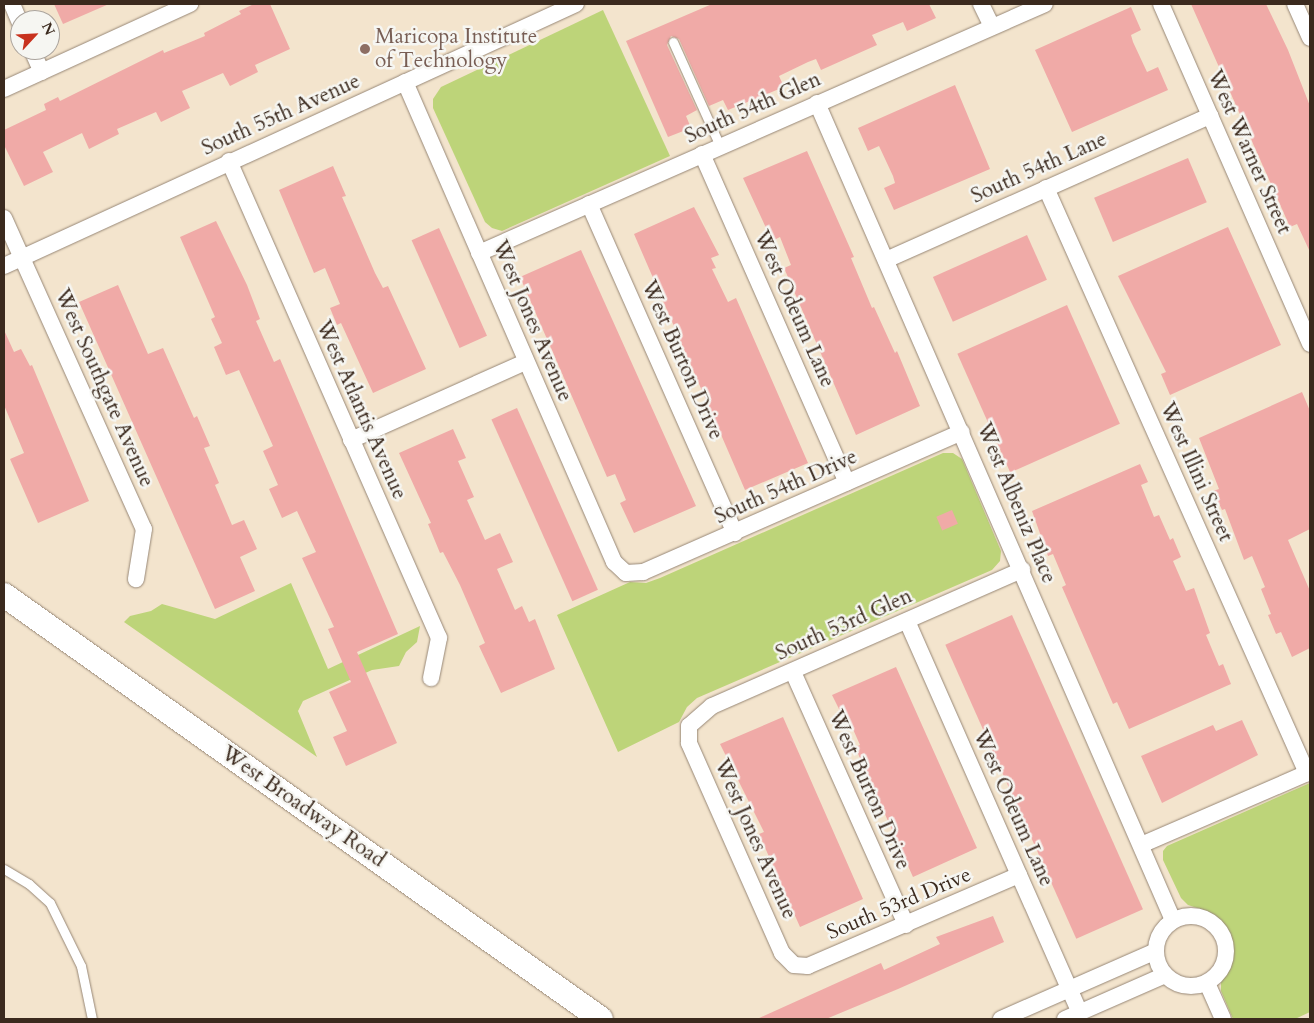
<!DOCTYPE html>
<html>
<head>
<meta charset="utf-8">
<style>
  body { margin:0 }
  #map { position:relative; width:1314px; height:1023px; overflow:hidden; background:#f3e4cd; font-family:Cardo,serif }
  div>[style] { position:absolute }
  .green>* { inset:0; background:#bdd479 }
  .building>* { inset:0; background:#f0aaa7; transform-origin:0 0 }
  .roads { filter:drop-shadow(0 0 1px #978776) drop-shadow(0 0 1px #978776) }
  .service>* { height:9px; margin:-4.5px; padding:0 4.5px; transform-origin:4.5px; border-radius:4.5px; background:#fff }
  .minor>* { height:16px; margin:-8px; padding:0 8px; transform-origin:8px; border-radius:8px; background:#fff }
  .minor>.ring { margin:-8px; padding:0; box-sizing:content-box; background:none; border:16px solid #fff; border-radius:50% }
  .secondary>* { height:24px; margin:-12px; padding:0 12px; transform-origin:12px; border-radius:12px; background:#fff }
  .dots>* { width:14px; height:14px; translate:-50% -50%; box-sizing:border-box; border:2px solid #f6f6f2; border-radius:50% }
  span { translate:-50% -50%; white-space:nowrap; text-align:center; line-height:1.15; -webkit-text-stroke:5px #f6f6f2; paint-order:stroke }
  .education-label { font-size:21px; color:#785e54 }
  .left { translate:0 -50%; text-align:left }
  .street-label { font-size:21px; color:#3b2a1e }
  .frame { position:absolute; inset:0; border:5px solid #3b2a1e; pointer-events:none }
  .north { position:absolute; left:10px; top:10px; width:50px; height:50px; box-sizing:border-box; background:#f6f6f2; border:1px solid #aba49d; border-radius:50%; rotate:65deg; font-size:14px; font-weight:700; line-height:20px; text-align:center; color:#3b2a1e }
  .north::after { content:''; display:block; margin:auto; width:18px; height:22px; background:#c8321e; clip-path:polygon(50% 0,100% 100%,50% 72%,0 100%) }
</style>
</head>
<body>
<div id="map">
  <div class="green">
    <i style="clip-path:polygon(603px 10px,670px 156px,502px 231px,492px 228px,485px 222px,433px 108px,433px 99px,441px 87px)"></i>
    <i style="clip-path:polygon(943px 453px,953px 453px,962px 459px,1001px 551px,1000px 561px,992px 570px,697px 698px,687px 707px,679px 722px,618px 752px,557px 615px,630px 582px,646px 583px,660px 578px)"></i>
    <i style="clip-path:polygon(291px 583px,328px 669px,420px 626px,417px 642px,406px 652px,399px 666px,372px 670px,303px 701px,298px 711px,317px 757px,124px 622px,130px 616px,151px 611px,162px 604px,215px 619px)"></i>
    <i style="clip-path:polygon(1310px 783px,1310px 1012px,1295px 1019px,1233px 1019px,1221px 991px,1221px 980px,1229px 966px,1230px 938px,1224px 924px,1209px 912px,1188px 905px,1181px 898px,1163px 860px,1163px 851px,1167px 846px)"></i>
  </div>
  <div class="building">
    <i style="clip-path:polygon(54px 4px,109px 4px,63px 24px)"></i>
    <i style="clip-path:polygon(254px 4px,270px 4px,290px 49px,255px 65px,258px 72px,230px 86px,223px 73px,182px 91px,190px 108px,161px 122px,156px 112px,117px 129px,119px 134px,89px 149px,82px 133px,43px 152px,53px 172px,24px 186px,4px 145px,4px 130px,46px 110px,44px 104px,58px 97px,60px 101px,163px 50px,164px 53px,205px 36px,204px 33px,241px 14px,239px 11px)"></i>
    <i style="clip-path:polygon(712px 4px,929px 4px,936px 18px,907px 31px,903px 22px,872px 35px,877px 45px,821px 70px,816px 59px,808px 62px,779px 76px,784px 87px,728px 110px,723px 100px,709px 106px,679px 39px,671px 36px,667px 45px,697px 110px,686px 116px,691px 128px,668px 137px,626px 41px)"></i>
    <i style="clip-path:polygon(1191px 4px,1266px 4px,1288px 50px,1310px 106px,1310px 252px,1297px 224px,1290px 227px)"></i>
    <i style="clip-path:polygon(1131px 7px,1141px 30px,1131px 35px,1133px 42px,1147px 72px,1158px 67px,1168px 90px,1072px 132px,1035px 50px)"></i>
    <i style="clip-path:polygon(955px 85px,990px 169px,894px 210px,884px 188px,895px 183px,893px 176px,879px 146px,868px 151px,858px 128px)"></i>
    <i style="clip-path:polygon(807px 151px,854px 257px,851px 258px,872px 308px,874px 307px,895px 353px,897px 351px,920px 406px,856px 435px,784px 268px,791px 265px,780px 237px,772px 241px,743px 178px)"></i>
    <i style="left:1188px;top:158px;width:48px;height:102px;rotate:67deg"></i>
    <i style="clip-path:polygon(333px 166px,346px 196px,342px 197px,375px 273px,383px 288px,388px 286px,426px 369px,373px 393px,341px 323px,337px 325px,330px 308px,340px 304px,325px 268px,314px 273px,279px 190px)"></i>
    <i style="clip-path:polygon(694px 207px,719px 255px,711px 258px,716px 268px,712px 269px,728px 302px,736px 298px,808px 463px,745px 490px,634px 234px)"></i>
    <i style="clip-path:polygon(216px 221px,247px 285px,260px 319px,256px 321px,274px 362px,280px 359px,398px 634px,357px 652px,397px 743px,346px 766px,333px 737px,347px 731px,329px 692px,351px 682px,328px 629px,334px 627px,302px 558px,316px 552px,297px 511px,282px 518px,269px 489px,278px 485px,263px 451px,273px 446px,239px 370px,226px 375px,214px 347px,222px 343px,211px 319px,215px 317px,180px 237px)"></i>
    <i style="clip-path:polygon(1228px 227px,1281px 345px,1170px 395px,1161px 374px,1166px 372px,1118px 276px)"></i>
    <i style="left:439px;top:228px;width:118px;height:30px;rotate:66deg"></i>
    <i style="left:1027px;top:235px;width:49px;height:103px;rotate:66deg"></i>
    <i style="clip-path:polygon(581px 250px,696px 506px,634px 533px,620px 503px,626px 500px,615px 474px,607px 477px,520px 277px)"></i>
    <i style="clip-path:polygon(118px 285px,148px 354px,163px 348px,194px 418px,197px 416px,210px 446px,204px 448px,219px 483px,215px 485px,232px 525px,244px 520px,257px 549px,240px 557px,255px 591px,215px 609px,79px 302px)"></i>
    <i style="left:1067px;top:305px;width:130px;height:120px;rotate:66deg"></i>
    <i style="clip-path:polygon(4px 330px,14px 352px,21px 349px,30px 366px,32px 365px,89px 501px,38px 523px,10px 459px,24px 453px,4px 405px)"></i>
    <i style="clip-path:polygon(1302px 392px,1310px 411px,1310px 529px,1288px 540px,1310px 591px,1310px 648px,1292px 657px,1281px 632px,1276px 634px,1268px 615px,1271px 614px,1261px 589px,1265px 587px,1252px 556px,1244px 560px,1225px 509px,1222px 510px,1213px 491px,1219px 489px,1199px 438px)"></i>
    <i style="left:517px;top:408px;width:199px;height:28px;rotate:66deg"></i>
    <i style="clip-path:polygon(453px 429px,466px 458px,458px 461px,474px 497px,467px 500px,485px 540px,500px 533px,513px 562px,497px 569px,515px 610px,522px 606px,529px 622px,535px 619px,555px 669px,501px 693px,479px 646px,485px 643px,460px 585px,443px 552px,440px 553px,428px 524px,431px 523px,399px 453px)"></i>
    <i style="clip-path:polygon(1140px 464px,1148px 482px,1141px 485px,1154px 517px,1159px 515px,1170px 540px,1173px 538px,1181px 557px,1173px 561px,1186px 591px,1194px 588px,1210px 633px,1206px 635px,1219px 666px,1223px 664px,1231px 684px,1129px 729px,1117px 702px,1113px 704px,1062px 587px,1066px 585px,1053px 554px,1048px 556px,1032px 511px)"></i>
    <i style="left:952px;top:510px;width:15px;height:17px;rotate:67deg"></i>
    <i style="left:1012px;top:615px;width:322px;height:73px;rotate:66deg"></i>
    <i style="clip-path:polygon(896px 667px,977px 848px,913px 877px,855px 747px,860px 745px,845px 711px,841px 713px,832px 695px)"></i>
    <i style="clip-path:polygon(783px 717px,863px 899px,800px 927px,759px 834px,764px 832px,720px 744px)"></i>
    <i style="clip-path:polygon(1242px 720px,1258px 755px,1162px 803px,1141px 756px,1213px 725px,1216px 731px)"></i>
    <i style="clip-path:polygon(993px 916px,1004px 942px,898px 989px,826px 1019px,757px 1019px,881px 963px,884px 970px,940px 944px,936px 937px)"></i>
  </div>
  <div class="roads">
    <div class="service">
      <i style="left:673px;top:42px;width:114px;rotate:65.7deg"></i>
      <i style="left:4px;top:869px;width:29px;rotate:31deg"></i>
      <i style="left:29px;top:884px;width:28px;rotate:42deg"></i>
      <i style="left:50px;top:903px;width:70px;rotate:63.8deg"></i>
      <i style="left:81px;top:966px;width:54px;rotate:78.3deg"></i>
    </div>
    <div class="minor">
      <i style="left:12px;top:4px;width:21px;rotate:67deg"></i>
      <i style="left:981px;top:4px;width:25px;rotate:64deg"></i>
      <i style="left:1161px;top:4px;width:371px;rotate:66.3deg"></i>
      <i style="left:1295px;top:4px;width:37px;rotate:66deg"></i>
      <i style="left:32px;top:50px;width:24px;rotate:66deg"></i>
      <i style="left:405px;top:82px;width:524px;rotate:66.47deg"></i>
      <i style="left:614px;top:562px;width:16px;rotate:43deg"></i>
      <i style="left:626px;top:573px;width:17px;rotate:-3deg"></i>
      <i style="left:643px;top:572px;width:348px;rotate:-23.7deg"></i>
      <i style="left:4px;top:89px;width:205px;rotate:-24.6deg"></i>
      <i style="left:817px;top:103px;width:891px;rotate:66.46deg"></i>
      <i style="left:702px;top:154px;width:359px;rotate:66.2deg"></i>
      <i style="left:229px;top:161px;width:521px;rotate:66.24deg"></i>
      <i style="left:439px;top:638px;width:41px;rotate:101.3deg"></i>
      <i style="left:1046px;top:188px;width:641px;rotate:65.96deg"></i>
      <i style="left:589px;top:204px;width:360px;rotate:66.1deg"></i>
      <i style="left:4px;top:218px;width:341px;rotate:65.8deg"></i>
      <i style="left:144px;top:529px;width:51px;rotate:99.1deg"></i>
      <i style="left:479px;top:253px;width:618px;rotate:-23.75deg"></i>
      <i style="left:886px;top:260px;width:355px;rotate:-24deg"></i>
      <i style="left:4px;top:266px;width:629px;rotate:-24.61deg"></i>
      <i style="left:351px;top:440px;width:191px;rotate:-24.1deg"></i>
      <i style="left:907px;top:621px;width:428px;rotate:66.2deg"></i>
      <i style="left:793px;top:672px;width:277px;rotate:65.9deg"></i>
      <i style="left:1141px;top:845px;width:184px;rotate:-23.4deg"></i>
      <i style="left:1019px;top:875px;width:230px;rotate:156.7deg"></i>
      <i style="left:808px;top:966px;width:14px;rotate:-176deg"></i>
      <i style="left:794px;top:965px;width:17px;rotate:-135deg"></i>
      <i style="left:782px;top:953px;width:230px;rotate:-113.9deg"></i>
      <i style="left:689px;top:743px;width:17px;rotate:-90deg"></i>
      <i style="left:689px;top:726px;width:30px;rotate:-41deg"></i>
      <i style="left:712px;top:706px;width:339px;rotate:-23.7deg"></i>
      <i class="ring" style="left:1156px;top:916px;width:54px;height:54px"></i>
      <i style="left:1207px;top:983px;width:39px;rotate:66deg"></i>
      <i style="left:1001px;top:1019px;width:169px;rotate:-23.7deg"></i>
      <i style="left:1065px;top:1019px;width:109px;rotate:-23.7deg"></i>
    </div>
    <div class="secondary">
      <i style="left:4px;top:595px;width:732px;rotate:35.38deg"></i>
    </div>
  </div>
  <div class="dots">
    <i style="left:365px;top:49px;background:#8d6e63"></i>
  </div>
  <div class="education-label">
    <span class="left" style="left:375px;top:49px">Maricopa Institute<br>of Technology</span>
  </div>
  <div class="street-label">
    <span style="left:753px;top:108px;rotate:-24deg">South 54th Glen</span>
    <span style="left:281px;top:115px;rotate:-24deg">South 55th Avenue</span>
    <span style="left:1249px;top:152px;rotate:66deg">West Warner Street</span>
    <span style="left:1039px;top:168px;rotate:-24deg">South 54th Lane</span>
    <span style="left:794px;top:309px;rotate:66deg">West Odeum Lane</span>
    <span style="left:532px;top:321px;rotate:67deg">West Jones Avenue</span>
    <span style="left:682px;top:360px;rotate:66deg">West Burton Drive</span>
    <span style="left:104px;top:388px;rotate:66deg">West Southgate Avenue</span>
    <span style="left:361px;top:410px;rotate:66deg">West Atlantis Avenue</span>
    <span style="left:1196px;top:472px;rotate:66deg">West Illini Street</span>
    <span style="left:786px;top:487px;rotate:-24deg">South 54th Drive</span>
    <span style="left:1016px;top:503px;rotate:67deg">West Albeniz Place</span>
    <span style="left:844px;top:625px;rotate:-24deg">South 53rd Glen</span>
    <span style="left:869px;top:790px;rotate:66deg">West Burton Drive</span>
    <span style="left:303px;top:807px;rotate:35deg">West Broadway Road</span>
    <span style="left:1013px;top:808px;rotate:66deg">West Odeum Lane</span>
    <span style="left:755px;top:839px;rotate:66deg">West Jones Avenue</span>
    <span style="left:899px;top:904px;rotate:-23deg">South 53rd Drive</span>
  </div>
  <div class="frame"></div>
  <div class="north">N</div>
</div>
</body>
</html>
